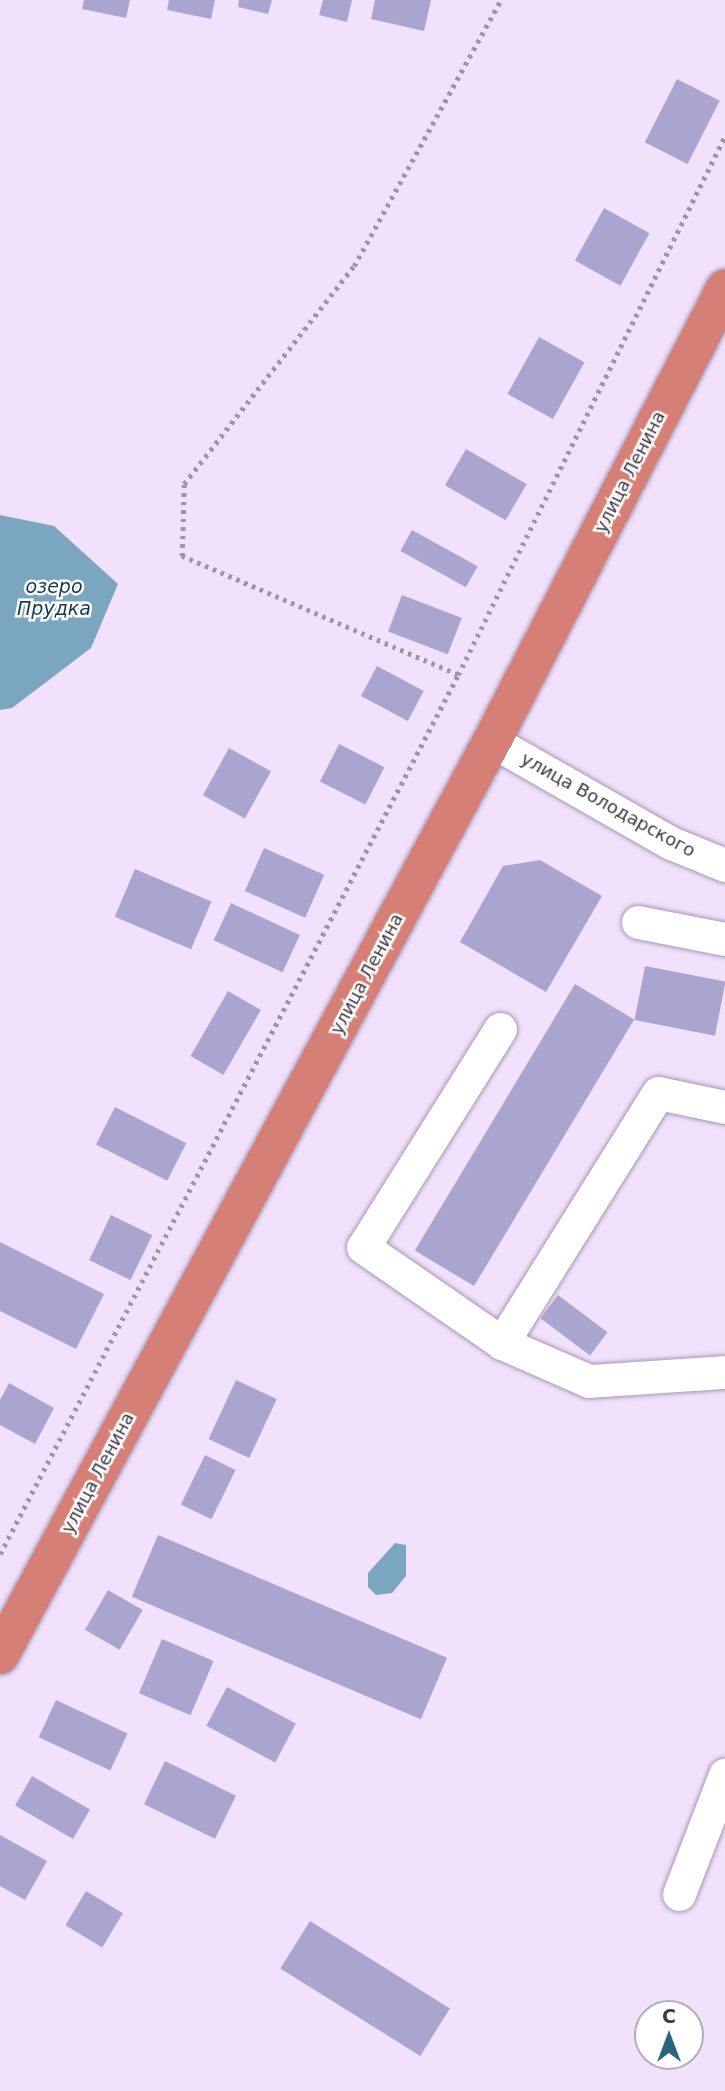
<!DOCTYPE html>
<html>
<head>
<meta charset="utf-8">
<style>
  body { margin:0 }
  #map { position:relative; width:725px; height:2091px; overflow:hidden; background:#f2e1fd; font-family:"DejaVu Sans",sans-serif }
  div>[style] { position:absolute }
  .water>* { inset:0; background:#7ba6bf }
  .building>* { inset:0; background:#aaa5ce; transform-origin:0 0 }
  .path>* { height:4.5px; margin-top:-2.25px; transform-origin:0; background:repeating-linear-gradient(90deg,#9f93a7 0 3.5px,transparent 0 8.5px) }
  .roads { filter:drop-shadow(0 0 2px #a797b1) drop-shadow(0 0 2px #a797b1) }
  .minor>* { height:33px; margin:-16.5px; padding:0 16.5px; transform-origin:16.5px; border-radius:16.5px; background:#fff }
  .highway>* { height:38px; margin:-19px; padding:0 19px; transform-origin:19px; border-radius:19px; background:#d57f77 }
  span { translate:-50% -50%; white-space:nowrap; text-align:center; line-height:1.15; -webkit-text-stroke:5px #fff; paint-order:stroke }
  .street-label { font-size:18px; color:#3e3843 }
  .water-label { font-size:19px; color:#153a4d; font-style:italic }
  .north { position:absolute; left:634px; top:2000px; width:70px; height:70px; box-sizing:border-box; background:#fff; border:2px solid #b2afb4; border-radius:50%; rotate:0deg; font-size:19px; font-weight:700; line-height:28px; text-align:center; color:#3e3843 }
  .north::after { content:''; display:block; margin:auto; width:24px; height:32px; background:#2a657e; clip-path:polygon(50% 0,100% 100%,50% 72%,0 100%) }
</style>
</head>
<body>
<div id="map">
  <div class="water">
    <i style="clip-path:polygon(0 515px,54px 526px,118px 584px,91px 648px,12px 708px,0 710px)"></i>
    <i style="clip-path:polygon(395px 1543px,406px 1545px,406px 1576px,392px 1593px,376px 1595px,368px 1587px,368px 1573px)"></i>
  </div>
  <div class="building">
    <i style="clip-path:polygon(84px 0,130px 0,126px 18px,82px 9px)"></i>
    <i style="clip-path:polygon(169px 0,215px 0,211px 19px,167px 10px)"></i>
    <i style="clip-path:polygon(239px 0,272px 0,268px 14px,238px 7px)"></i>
    <i style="clip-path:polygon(323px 0,352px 0,347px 22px,319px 15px)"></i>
    <i style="clip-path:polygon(375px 0,431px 0,424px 31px,371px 19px)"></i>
    <i style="left:677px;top:79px;width:48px;height:71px;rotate:27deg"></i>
    <i style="left:604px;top:208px;width:52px;height:60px;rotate:29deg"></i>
    <i style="left:539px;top:337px;width:52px;height:65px;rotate:29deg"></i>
    <i style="left:466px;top:449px;width:70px;height:42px;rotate:30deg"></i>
    <i style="left:412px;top:530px;width:75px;height:24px;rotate:29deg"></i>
    <i style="left:402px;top:595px;width:64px;height:39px;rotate:21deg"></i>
    <i style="left:377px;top:666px;width:53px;height:34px;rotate:28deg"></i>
    <i style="left:339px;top:744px;width:51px;height:42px;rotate:27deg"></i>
    <i style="left:229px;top:748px;width:48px;height:54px;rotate:29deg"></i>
    <i style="left:264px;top:848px;width:66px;height:47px;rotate:24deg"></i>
    <i style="clip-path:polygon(540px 860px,602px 896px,546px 992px,460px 942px,503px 866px)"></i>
    <i style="left:135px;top:869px;width:83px;height:52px;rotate:23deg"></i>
    <i style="left:231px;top:903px;width:76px;height:41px;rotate:25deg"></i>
    <i style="left:645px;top:966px;width:82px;height:55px;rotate:11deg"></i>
    <i style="left:575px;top:984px;width:69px;height:311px;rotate:31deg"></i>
    <i style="left:228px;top:991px;width:38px;height:75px;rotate:30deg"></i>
    <i style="left:115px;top:1107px;width:80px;height:42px;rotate:27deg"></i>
    <i style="left:111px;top:1215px;width:46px;height:50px;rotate:26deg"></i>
    <i style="clip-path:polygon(0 1242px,104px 1294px,76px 1349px,0 1311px)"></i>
    <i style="left:558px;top:1295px;width:62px;height:29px;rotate:37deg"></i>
    <i style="left:236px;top:1380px;width:45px;height:65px;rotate:25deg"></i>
    <i style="clip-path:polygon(9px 1383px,54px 1408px,35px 1444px,0 1425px,0 1400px)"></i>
    <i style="left:205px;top:1455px;width:34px;height:55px;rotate:26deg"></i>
    <i style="left:158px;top:1535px;width:314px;height:67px;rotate:23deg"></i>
    <i style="left:108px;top:1590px;width:40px;height:46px;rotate:30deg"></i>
    <i style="left:162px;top:1639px;width:56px;height:59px;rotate:23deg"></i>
    <i style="left:227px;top:1687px;width:78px;height:44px;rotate:28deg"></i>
    <i style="left:56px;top:1700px;width:79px;height:41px;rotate:25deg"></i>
    <i style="left:165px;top:1761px;width:79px;height:48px;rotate:26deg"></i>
    <i style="left:32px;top:1776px;width:67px;height:34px;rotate:30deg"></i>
    <i style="clip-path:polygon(0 1835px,47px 1861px,25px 1900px,0 1886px)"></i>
    <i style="left:86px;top:1891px;width:43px;height:40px;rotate:31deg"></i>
    <i style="left:310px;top:1921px;width:165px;height:56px;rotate:32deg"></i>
  </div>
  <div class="path">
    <i style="left:458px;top:675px;width:301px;rotate:-156.7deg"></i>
    <i style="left:182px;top:556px;width:72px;rotate:-88.4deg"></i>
    <i style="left:184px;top:484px;width:276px;rotate:-52.1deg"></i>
    <i style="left:354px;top:266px;width:304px;rotate:-61.1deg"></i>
    <i style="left:0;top:1554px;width:991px;rotate:-62.48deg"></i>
    <i style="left:458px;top:675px;width:602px;rotate:-63.65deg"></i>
  </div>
  <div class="roads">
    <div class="minor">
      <i style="left:492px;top:741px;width:206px;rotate:29.7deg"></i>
      <i style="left:671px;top:843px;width:58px;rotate:22.2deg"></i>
      <i style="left:638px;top:922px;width:89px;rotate:11.1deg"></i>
      <i style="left:500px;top:1029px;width:257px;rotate:122.1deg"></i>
      <i style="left:363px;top:1247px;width:169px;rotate:34.6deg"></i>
      <i style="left:725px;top:1107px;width:68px;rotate:-168.2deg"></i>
      <i style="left:658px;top:1093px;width:295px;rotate:122deg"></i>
      <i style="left:502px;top:1343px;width:95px;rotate:23.6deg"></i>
      <i style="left:589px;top:1381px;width:136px;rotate:-3.8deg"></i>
      <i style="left:679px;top:1894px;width:128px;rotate:-68.9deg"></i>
    </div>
    <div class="highway">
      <i style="left:0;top:1655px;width:1038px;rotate:-61.71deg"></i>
      <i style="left:492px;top:741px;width:509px;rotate:-62.73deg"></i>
    </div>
  </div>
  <div class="street-label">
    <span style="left:630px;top:472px;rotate:-63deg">улица Ленина</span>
    <span style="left:608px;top:805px;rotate:29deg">улица Володарского</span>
    <span style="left:367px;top:974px;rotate:-62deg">улица Ленина</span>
    <span style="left:98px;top:1473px;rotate:-62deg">улица Ленина</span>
  </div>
  <div class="water-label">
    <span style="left:54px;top:598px">озеро<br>Прудка</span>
  </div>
  <div class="north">С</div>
</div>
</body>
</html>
